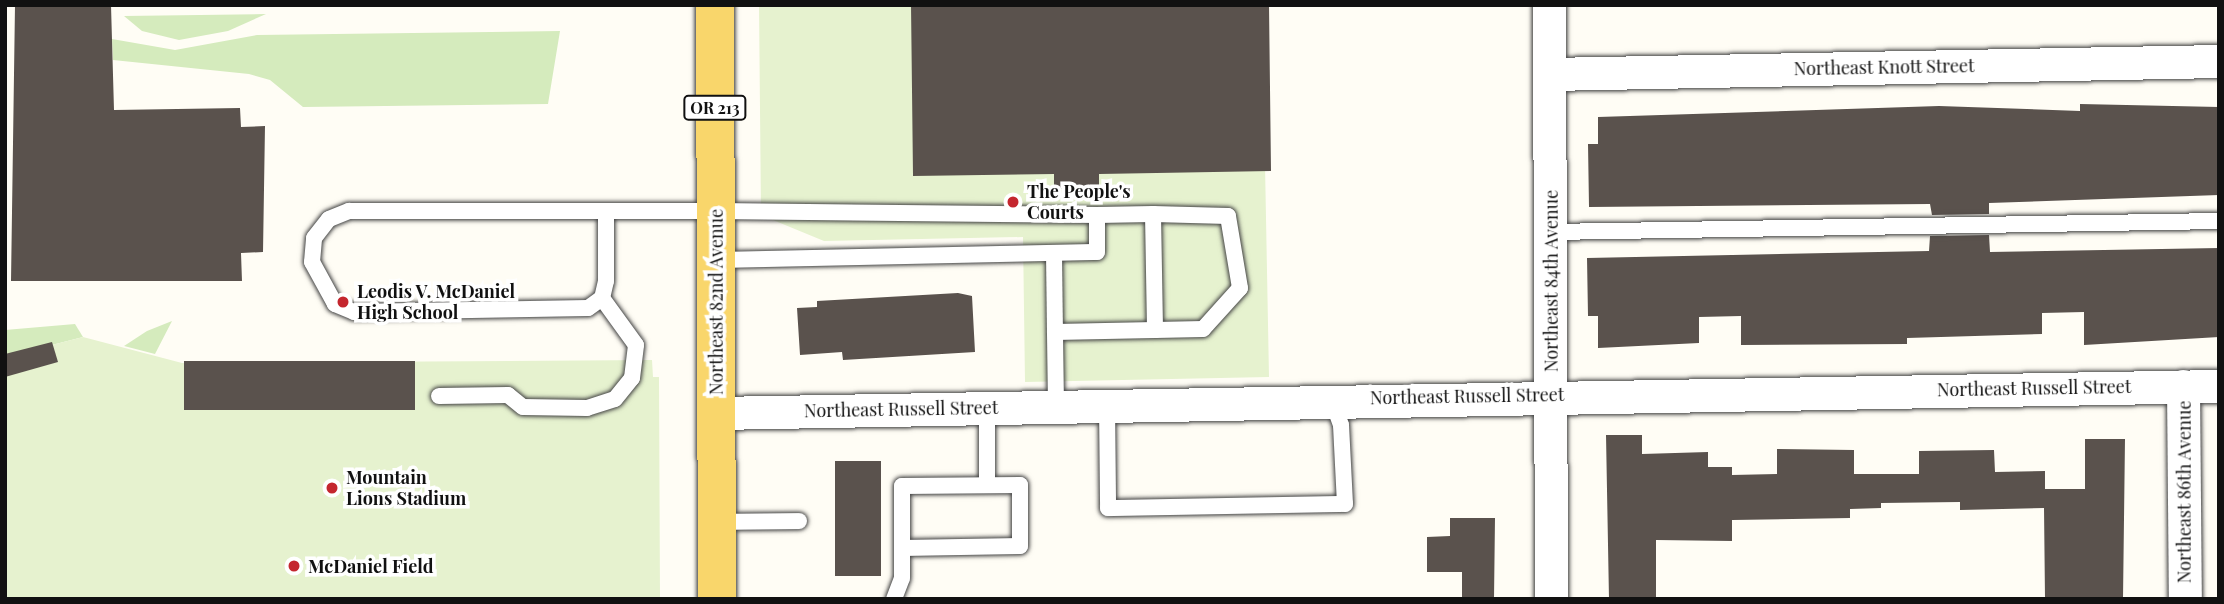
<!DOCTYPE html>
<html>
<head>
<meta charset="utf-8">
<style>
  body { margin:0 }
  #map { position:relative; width:2224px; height:604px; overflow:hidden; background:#fffdf5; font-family:"Playfair Display",serif }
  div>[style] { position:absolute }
  .green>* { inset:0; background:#d5ebbd }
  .pitch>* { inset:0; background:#e6f2cf }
  .building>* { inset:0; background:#5a524d; transform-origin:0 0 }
  .roads { filter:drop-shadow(0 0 2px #444) drop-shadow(0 0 2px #444) }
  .service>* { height:16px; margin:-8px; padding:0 8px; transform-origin:8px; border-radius:8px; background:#fff }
  .minor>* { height:33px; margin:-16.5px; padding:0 16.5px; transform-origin:16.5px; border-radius:16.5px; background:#fff }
  .primary>* { height:38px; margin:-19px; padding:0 19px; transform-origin:19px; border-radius:19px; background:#f9d66b }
  .dots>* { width:19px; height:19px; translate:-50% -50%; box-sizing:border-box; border:4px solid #fff; border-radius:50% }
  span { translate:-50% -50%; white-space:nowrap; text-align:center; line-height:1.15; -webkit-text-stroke:7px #fff; paint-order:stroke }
  .shield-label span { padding:2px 5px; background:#fff; border:2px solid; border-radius:5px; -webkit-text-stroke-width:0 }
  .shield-label { font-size:16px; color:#111; font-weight:700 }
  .street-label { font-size:18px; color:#111 }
  .poi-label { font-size:18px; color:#111; font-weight:700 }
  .left { translate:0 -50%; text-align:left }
  .frame { position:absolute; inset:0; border:7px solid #111; pointer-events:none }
</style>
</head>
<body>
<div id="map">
  <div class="green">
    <i style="clip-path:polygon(266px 14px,228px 31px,179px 40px,142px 31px,124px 16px)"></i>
    <i style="clip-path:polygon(560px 31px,548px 104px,303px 107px,270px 80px,249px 74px,113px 60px,112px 39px,175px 50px,257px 35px)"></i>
    <i style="clip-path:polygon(172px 321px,155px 354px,124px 346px,147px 331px)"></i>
    <i style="clip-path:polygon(75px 324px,83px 337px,5px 357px,5px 330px)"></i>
  </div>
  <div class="pitch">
    <i style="clip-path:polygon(759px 5px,1262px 5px,1269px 377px,1025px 382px,1023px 237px,824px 241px,761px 215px)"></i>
    <i style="clip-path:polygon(83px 337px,182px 363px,652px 360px,653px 377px,659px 377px,660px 599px,5px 599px,5px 357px)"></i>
  </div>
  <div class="building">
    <i style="clip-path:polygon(15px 5px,111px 5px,114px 110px,240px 108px,241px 127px,265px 126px,263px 252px,241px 253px,242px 281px,11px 281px)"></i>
    <i style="clip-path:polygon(911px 5px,1269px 5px,1271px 171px,1099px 174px,1099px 189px,1054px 189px,1054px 174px,913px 176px)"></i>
    <i style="clip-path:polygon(2080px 104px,2219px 107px,2219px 195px,1989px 203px,1989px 214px,1932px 215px,1930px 204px,1589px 207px,1588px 144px,1598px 144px,1598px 117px,1939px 106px,2080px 111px)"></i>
    <i style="clip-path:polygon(1989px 235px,1990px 252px,2219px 248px,2219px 337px,2084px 345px,2084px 312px,2042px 313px,2042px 334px,1907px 338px,1907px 344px,1741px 345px,1741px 316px,1699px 317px,1699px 343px,1598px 348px,1598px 316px,1588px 316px,1587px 258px,1929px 251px,1930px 236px)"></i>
    <i style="clip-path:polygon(958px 293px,972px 296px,975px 352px,843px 360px,842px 352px,800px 355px,797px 308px,817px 307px,817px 301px)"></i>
    <i style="clip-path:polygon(52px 342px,58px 362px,5px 377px,5px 354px)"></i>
    <i style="left:415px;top:361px;width:49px;height:231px;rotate:90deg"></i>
    <i style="clip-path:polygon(1606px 435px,1642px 435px,1642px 454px,1708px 452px,1708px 467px,1732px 467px,1732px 475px,1777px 474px,1777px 449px,1854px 450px,1854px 474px,1919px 474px,1919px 451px,1994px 450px,1995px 472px,2045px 471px,2045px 489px,2085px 489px,2085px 439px,2125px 439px,2123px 599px,2045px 599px,2044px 508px,1960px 510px,1960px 502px,1881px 503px,1881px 508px,1850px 509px,1850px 518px,1732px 520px,1732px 541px,1656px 540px,1656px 599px,1609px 599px)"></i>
    <i style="left:881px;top:461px;width:115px;height:46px;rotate:90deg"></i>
    <i style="clip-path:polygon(1450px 518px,1495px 518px,1494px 599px,1462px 599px,1462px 572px,1427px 572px,1427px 537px,1450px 536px)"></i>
  </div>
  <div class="roads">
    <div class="service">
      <i style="left:606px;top:211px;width:70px;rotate:90deg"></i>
      <i style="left:606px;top:281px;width:17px;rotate:103deg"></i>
      <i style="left:602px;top:298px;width:17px;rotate:144deg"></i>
      <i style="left:588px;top:308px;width:234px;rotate:179deg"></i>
      <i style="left:354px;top:312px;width:21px;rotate:-157deg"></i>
      <i style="left:335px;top:304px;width:48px;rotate:-118.7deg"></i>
      <i style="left:312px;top:262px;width:24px;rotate:-85deg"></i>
      <i style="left:314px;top:238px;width:24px;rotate:-52deg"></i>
      <i style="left:329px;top:219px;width:22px;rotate:-22deg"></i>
      <i style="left:349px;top:211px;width:367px"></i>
      <i style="left:716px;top:211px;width:381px;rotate:0.6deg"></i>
      <i style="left:1550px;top:232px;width:669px;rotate:-0.94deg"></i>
      <i style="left:1054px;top:253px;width:79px;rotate:89.3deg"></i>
      <i style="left:715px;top:260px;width:382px;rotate:-1.2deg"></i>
      <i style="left:1097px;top:252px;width:37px;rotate:-90deg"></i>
      <i style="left:1097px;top:215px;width:56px;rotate:-1deg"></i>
      <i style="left:439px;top:396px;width:69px;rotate:-0.8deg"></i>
      <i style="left:508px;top:395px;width:19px;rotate:39deg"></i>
      <i style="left:523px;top:407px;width:64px;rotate:0.9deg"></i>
      <i style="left:587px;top:408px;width:29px;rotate:-18deg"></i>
      <i style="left:615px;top:399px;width:27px;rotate:-51deg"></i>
      <i style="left:632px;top:378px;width:33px;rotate:-83deg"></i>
      <i style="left:636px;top:345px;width:58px;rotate:-125.9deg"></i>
      <i style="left:1107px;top:404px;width:104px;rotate:89.4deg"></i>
      <i style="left:1108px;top:508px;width:237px;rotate:-1deg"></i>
      <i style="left:1345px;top:504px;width:79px;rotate:-92.9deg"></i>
      <i style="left:1341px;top:425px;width:27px;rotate:-110deg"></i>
      <i style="left:1056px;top:406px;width:74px;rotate:-90.8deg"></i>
      <i style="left:1055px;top:332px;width:100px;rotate:-1.1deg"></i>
      <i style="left:1155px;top:330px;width:48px;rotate:-1.2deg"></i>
      <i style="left:1203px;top:329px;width:55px;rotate:-47.9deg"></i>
      <i style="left:1240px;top:288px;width:73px;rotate:-99.5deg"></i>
      <i style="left:1228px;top:216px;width:75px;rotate:-178.5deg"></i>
      <i style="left:1153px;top:214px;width:116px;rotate:89deg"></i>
      <i style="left:987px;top:408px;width:77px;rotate:90deg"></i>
      <i style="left:716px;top:522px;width:83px;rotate:-0.7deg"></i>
      <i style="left:894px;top:599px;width:22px;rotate:-69deg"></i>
      <i style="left:902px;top:578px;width:92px;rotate:-90deg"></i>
      <i style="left:902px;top:486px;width:118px;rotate:-0.5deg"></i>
      <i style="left:1020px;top:485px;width:61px;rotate:90deg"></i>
      <i style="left:1020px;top:546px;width:118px;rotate:179deg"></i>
    </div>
    <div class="minor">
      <i style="left:1549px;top:5px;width:594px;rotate:89.81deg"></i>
      <i style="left:1549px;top:74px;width:670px;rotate:-1.11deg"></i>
      <i style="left:2183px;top:386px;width:213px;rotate:89.5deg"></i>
      <i style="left:716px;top:413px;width:1503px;rotate:-1.03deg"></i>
    </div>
    <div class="primary">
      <i style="left:715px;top:5px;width:594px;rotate:89.81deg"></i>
    </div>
  </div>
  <div class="dots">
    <i style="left:1013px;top:202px;background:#c4262e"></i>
    <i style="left:343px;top:302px;background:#c4262e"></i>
    <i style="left:332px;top:488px;background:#c4262e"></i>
    <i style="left:294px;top:566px;background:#c4262e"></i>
  </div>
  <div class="shield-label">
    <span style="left:715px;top:108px">OR 213</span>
  </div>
  <div class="street-label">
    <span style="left:1884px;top:67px;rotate:-1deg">Northeast Knott Street</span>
    <span style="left:1551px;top:281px;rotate:-90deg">Northeast 84th Avenue</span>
    <span style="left:716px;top:302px;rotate:-90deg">Northeast 82nd Avenue</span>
    <span style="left:2034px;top:388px;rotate:-1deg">Northeast Russell Street</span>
    <span style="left:1467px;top:396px;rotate:-1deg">Northeast Russell Street</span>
    <span style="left:901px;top:409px;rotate:-1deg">Northeast Russell Street</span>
    <span style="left:2184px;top:492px;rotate:-90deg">Northeast 86th Avenue</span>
  </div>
  <div class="poi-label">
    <span class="left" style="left:1027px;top:202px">The People's<br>Courts</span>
    <span class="left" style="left:357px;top:302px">Leodis V. McDaniel<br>High School</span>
    <span class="left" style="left:346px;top:488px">Mountain<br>Lions Stadium</span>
    <span class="left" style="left:308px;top:566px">McDaniel Field</span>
  </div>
  <div class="frame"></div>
</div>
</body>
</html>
